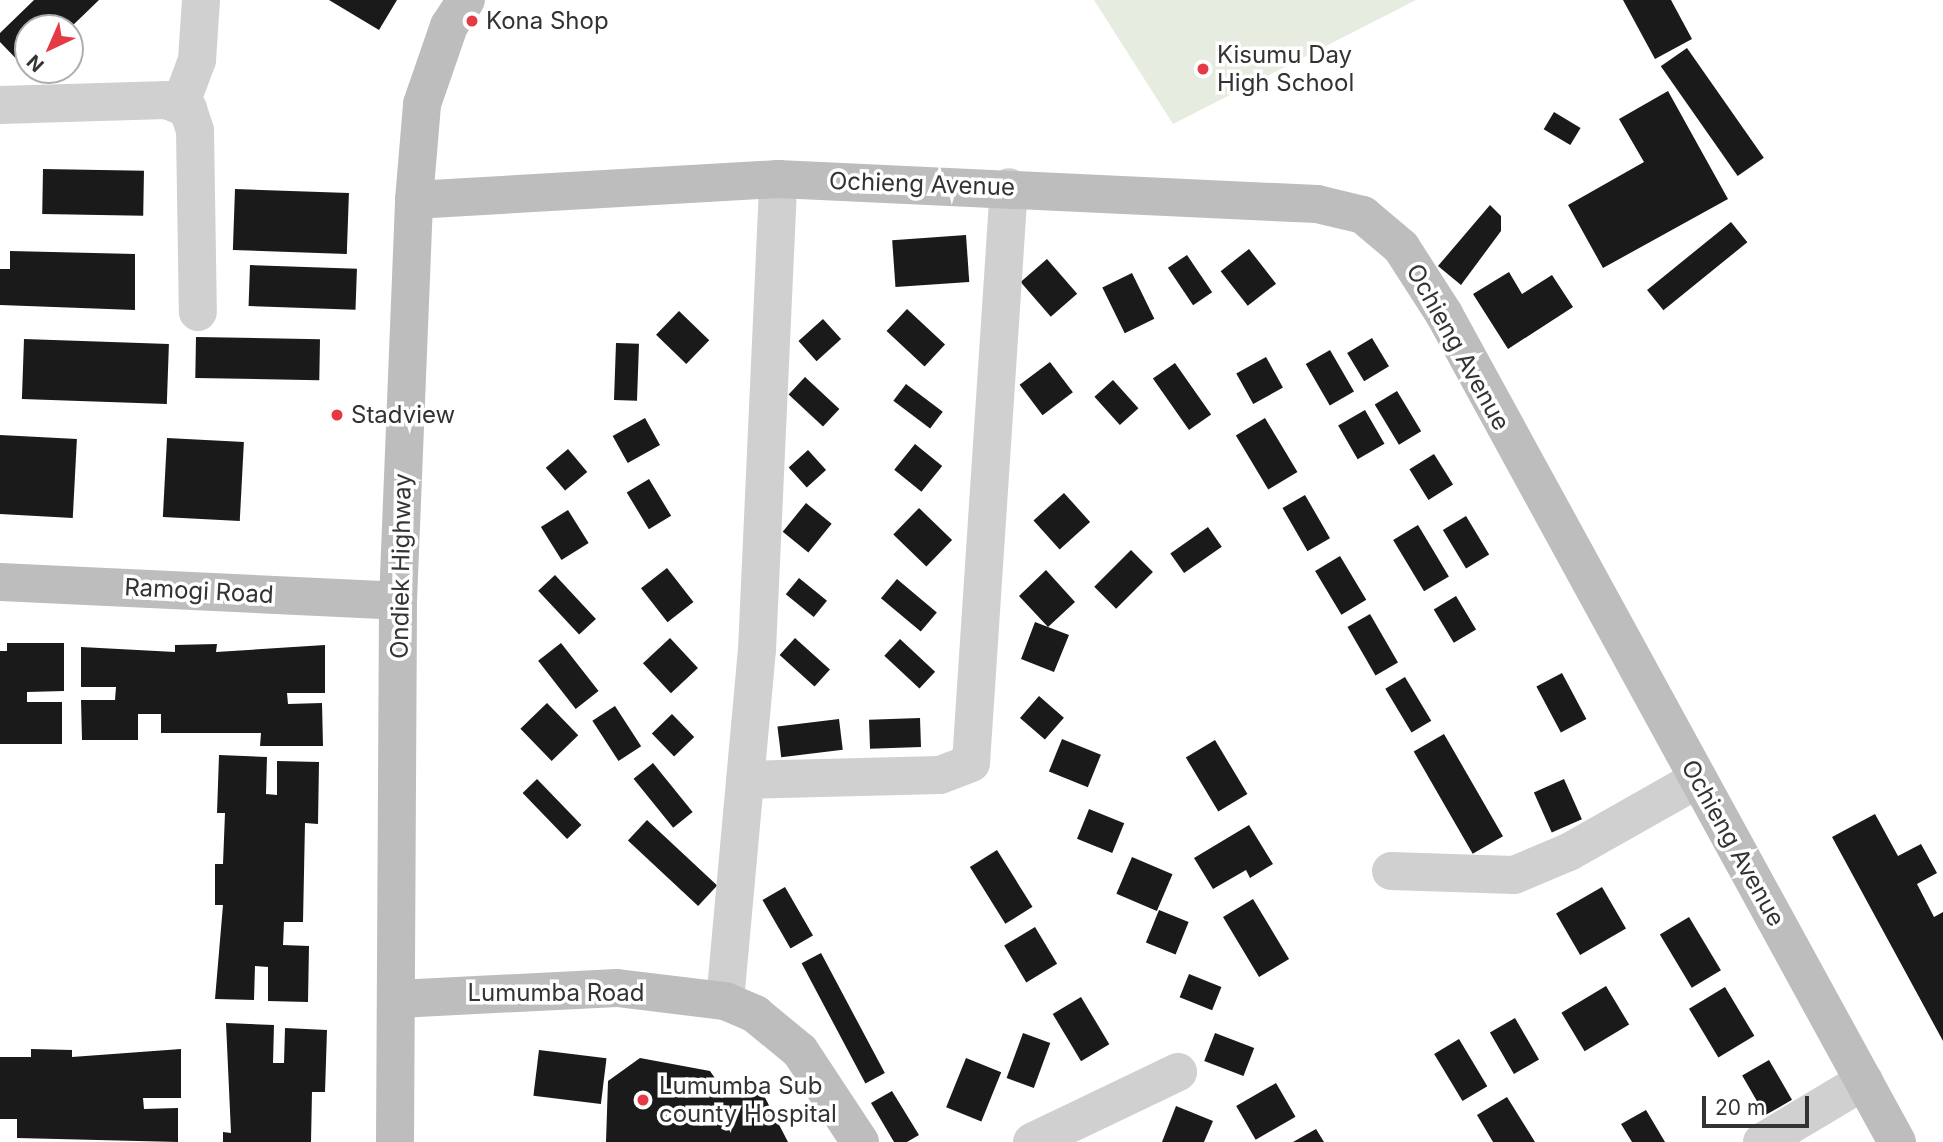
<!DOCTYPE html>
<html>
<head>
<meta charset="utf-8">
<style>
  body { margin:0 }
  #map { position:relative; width:1943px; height:1142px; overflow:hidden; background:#fff; font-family:Inter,sans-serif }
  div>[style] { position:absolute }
  .green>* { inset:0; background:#e6ecdf }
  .building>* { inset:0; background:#1a1a1a; transform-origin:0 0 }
  .street>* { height:38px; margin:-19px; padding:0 19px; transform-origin:19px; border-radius:19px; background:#d0d0d0 }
  .secondary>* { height:38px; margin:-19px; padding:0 19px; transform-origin:19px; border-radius:19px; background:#bdbdbd }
  .dots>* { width:19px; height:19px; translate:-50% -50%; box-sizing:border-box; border:4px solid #fff; border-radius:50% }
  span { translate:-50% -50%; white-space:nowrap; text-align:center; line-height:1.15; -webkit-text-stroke:7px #fff; paint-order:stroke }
  .poi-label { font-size:24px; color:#333 }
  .left { translate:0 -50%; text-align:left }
  .street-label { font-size:24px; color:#333 }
  .north { position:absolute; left:14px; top:14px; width:70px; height:70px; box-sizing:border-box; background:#fff; border:2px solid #adadad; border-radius:50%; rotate:224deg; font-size:19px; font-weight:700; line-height:28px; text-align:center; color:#333 }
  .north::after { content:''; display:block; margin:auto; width:24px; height:32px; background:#e63946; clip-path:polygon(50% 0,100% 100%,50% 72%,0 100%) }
  .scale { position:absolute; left:1702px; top:1096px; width:107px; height:32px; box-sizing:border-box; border:4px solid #333; border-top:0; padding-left:9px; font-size:21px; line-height:24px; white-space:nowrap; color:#333; -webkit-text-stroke:5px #fff; paint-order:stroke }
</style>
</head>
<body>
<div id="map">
  <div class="green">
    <i style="clip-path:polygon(1094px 0,1416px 0,1173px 124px)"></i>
  </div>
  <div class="building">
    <i style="clip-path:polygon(34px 0,99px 0,70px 28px,28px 28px,27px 70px,0 42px,0 33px)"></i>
    <i style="clip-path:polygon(329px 0,397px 0,379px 30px)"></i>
    <i style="clip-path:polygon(1623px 0,1671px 0,1692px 39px,1655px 59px)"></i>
    <i style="left:1687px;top:48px;width:134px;height:32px;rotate:55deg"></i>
    <i style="clip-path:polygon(1668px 91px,1728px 199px,1603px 268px,1568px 205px,1644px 162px,1619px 119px)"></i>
    <i style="left:1554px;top:112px;width:31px;height:20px;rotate:31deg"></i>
    <i style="left:43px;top:169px;width:101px;height:45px;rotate:1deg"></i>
    <i style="left:235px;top:189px;width:114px;height:61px;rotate:2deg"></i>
    <i style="clip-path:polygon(1490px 205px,1501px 216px,1501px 231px,1461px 285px,1438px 266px)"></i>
    <i style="left:1731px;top:222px;width:26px;height:108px;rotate:51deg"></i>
    <i style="left:966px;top:235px;width:47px;height:74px;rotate:86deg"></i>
    <i style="left:1249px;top:249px;width:44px;height:36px;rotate:52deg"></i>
    <i style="clip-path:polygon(10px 251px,135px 254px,135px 310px,0 305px,0 269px,10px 269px)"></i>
    <i style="left:1187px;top:255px;width:45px;height:23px;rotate:56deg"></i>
    <i style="left:1047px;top:259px;width:46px;height:35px;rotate:49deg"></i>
    <i style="left:250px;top:265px;width:107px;height:41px;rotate:2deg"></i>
    <i style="clip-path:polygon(1509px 272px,1522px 294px,1552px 275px,1573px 307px,1508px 349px,1473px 294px)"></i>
    <i style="left:1132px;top:273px;width:51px;height:33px;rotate:64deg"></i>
    <i style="left:907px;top:309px;width:52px;height:30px;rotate:43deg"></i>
    <i style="left:679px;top:311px;width:42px;height:33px;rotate:44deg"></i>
    <i style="left:823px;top:319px;width:27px;height:33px;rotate:48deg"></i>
    <i style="left:196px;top:337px;width:124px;height:41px;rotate:1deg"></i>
    <i style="left:1372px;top:338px;width:33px;height:29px;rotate:59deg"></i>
    <i style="left:24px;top:339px;width:145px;height:60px;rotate:2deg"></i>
    <i style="left:616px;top:343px;width:23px;height:57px;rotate:2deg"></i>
    <i style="left:1330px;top:350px;width:48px;height:28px;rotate:60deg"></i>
    <i style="left:1266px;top:357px;width:35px;height:34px;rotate:61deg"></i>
    <i style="left:1050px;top:362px;width:38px;height:38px;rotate:53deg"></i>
    <i style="left:1175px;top:363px;width:63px;height:27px;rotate:55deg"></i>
    <i style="left:805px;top:377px;width:47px;height:24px;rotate:43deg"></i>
    <i style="left:1113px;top:380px;width:38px;height:25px;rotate:48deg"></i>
    <i style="left:906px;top:384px;width:46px;height:21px;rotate:37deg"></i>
    <i style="left:1397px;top:391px;width:47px;height:26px;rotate:59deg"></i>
    <i style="left:1365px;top:410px;width:39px;height:31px;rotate:60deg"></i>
    <i style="left:645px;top:418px;width:31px;height:37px;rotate:61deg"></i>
    <i style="left:1265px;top:418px;width:63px;height:34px;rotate:59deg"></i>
    <i style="left:0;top:435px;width:77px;height:79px;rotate:3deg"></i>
    <i style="left:167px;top:438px;width:77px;height:79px;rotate:3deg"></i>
    <i style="left:915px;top:444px;width:35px;height:33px;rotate:39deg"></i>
    <i style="left:568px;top:449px;width:30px;height:29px;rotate:50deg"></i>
    <i style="left:808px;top:450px;width:27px;height:26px;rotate:48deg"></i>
    <i style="left:1434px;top:454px;width:36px;height:29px;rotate:58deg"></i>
    <i style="left:649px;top:479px;width:43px;height:26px;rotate:59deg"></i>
    <i style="left:1064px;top:493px;width:39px;height:41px;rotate:48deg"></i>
    <i style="left:1305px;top:495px;width:50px;height:26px;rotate:60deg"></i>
    <i style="left:806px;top:503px;width:33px;height:37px;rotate:39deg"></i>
    <i style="left:919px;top:508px;width:46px;height:37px;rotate:44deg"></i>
    <i style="left:568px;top:510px;width:39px;height:32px;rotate:58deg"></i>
    <i style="left:1466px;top:516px;width:45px;height:27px;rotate:59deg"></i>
    <i style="left:1418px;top:525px;width:60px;height:29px;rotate:59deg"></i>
    <i style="left:1208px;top:527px;width:24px;height:46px;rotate:55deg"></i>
    <i style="left:1131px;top:550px;width:31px;height:52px;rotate:45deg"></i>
    <i style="left:1340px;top:556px;width:51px;height:29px;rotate:59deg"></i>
    <i style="left:667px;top:568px;width:43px;height:33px;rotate:52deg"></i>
    <i style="clip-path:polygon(1046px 570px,1075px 602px,1048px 627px,1069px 635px,1054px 672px,1021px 659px,1035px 622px,1048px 627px,1019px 596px)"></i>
    <i style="left:555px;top:575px;width:60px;height:23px;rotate:47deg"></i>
    <i style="left:799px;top:578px;width:36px;height:21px;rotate:39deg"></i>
    <i style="left:897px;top:579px;width:52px;height:25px;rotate:40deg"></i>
    <i style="left:1456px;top:596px;width:39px;height:26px;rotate:59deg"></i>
    <i style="left:1370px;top:614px;width:56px;height:26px;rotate:60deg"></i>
    <i style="left:670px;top:638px;width:41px;height:37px;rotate:47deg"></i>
    <i style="left:795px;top:638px;width:47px;height:23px;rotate:42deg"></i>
    <i style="left:900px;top:639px;width:48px;height:23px;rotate:43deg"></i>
    <i style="clip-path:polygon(7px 643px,64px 643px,64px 691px,27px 692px,27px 702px,62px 702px,62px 744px,0 744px,0 651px,7px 651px)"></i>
    <i style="left:561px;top:643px;width:61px;height:29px;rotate:52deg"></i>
    <i style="clip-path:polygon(217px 644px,216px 652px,325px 645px,325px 693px,287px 693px,288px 704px,322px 703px,323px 746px,260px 746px,261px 733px,161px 733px,161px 714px,138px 714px,138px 740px,82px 740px,81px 700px,115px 700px,116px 687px,81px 687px,81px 647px,175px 652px,175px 645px)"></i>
    <i style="left:1562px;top:673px;width:52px;height:29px;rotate:62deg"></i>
    <i style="left:1405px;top:677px;width:51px;height:23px;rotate:59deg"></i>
    <i style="left:1039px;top:696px;width:33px;height:29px;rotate:41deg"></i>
    <i style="left:547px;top:703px;width:45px;height:37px;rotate:46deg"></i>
    <i style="left:615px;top:706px;width:48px;height:27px;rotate:57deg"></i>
    <i style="left:672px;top:714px;width:32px;height:28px;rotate:46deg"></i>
    <i style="left:920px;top:718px;width:29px;height:51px;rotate:88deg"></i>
    <i style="left:839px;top:719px;width:31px;height:62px;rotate:83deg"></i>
    <i style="left:1444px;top:734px;width:118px;height:35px;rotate:60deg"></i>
    <i style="left:1062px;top:739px;width:42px;height:35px;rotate:22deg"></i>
    <i style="left:1215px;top:740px;width:63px;height:34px;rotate:59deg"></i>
    <i style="clip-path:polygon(219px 755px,267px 757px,266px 794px,277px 795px,277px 761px,319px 762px,318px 824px,305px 823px,303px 922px,284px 922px,283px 945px,309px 946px,308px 1002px,268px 1001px,268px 967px,255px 966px,254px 1000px,215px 999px,223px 905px,215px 905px,215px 864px,223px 864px,225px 813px,217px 813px)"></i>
    <i style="left:653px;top:763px;width:63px;height:25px;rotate:51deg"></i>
    <i style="left:537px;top:779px;width:64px;height:20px;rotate:46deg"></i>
    <i style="left:1564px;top:779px;width:44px;height:33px;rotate:66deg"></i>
    <i style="left:1089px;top:809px;width:38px;height:32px;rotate:22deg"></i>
    <i style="clip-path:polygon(1875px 814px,1898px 856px,1921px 844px,1937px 873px,1917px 884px,1934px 917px,1943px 912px,1943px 1041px,1832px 837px)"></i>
    <i style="left:647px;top:820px;width:96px;height:28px;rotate:43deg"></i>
    <i style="clip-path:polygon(1249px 825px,1273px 864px,1250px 878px,1246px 870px,1213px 889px,1194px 858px)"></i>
    <i style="left:997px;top:850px;width:67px;height:32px;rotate:58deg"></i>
    <i style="left:1132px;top:857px;width:44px;height:40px;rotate:23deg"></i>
    <i style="left:785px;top:887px;width:56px;height:26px;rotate:60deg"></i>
    <i style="left:1602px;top:887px;width:48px;height:53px;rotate:60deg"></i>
    <i style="left:1253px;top:899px;width:70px;height:35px;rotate:59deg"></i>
    <i style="left:1159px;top:910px;width:32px;height:35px;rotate:22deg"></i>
    <i style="left:1689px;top:917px;width:62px;height:34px;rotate:59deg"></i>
    <i style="left:1035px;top:927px;width:43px;height:36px;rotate:59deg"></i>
    <i style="left:821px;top:953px;width:136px;height:22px;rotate:62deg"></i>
    <i style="left:1189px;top:974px;width:35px;height:25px;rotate:22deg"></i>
    <i style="left:1606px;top:986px;width:45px;height:52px;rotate:59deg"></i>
    <i style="left:1725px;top:987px;width:57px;height:42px;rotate:59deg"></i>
    <i style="left:1081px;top:997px;width:55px;height:33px;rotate:59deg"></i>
    <i style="left:1515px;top:1018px;width:48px;height:29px;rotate:60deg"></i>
    <i style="clip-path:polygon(226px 1023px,274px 1025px,273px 1063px,284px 1063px,285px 1028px,327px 1030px,325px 1092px,312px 1092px,311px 1142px,223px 1142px,223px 1132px,231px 1133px)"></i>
    <i style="left:1023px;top:1033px;width:29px;height:48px;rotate:20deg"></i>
    <i style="left:1215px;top:1033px;width:42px;height:30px;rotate:21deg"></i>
    <i style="left:1459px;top:1039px;width:55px;height:29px;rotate:59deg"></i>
    <i style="clip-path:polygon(31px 1049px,72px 1050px,72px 1057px,181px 1049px,181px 1098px,143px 1098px,144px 1109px,178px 1108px,178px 1142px,17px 1138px,17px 1119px,0 1119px,0 1057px,31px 1057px)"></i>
    <i style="left:539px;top:1050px;width:68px;height:46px;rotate:7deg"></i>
    <i style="clip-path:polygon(640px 1058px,710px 1071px,728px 1097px,760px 1088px,788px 1142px,606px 1142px,608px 1081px)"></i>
    <i style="left:966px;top:1058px;width:38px;height:53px;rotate:22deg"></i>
    <i style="left:1769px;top:1060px;width:46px;height:31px;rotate:60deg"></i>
    <i style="left:1276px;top:1083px;width:39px;height:46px;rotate:60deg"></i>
    <i style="clip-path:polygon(892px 1091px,919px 1135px,907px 1142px,894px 1142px,871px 1103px)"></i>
    <i style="clip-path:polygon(1507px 1097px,1535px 1142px,1493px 1142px,1477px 1115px)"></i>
    <i style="clip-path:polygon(1176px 1106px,1213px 1121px,1204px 1142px,1162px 1142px)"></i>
    <i style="clip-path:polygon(1646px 1110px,1665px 1142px,1632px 1142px,1621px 1124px)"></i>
    <i style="clip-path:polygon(1316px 1129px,1324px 1142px,1293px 1142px)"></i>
  </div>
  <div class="street">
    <i style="left:181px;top:103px;width:46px;rotate:-69.6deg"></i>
    <i style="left:197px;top:60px;width:60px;rotate:-86.2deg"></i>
    <i style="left:0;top:105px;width:167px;rotate:-1.7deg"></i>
    <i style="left:167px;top:100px;width:23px;rotate:23deg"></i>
    <i style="left:188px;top:109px;width:22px;rotate:72deg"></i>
    <i style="left:195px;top:130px;width:182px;rotate:89.1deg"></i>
    <i style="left:745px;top:780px;width:195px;rotate:-1.5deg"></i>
    <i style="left:940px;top:775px;width:33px;rotate:-21deg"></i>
    <i style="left:971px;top:763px;width:577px;rotate:-86.23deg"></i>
    <i style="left:1391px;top:871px;width:123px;rotate:1.9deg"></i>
    <i style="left:1514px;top:875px;width:60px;rotate:-22.7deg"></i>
    <i style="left:1569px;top:852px;width:148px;rotate:-29.5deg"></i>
    <i style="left:725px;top:1001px;width:352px;rotate:-84.8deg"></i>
    <i style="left:757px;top:650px;width:471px;rotate:-87.4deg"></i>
    <i style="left:1032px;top:1142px;width:162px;rotate:-25.6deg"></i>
    <i style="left:1762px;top:1142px;width:119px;rotate:-30.9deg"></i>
  </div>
  <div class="secondary">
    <i style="left:414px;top:200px;width:365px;rotate:-3.3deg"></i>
    <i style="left:778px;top:179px;width:540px;rotate:2.66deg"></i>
    <i style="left:1317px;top:204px;width:47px;rotate:13.4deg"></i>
    <i style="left:1363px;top:215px;width:50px;rotate:40.1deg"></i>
    <i style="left:1401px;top:247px;width:80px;rotate:57.3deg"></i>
    <i style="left:1444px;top:314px;width:944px;rotate:61.32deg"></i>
    <i style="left:0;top:582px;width:398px;rotate:2.7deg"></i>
    <i style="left:398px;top:999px;width:219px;rotate:-2.9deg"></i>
    <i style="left:617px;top:988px;width:109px;rotate:6.9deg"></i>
    <i style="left:725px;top:1001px;width:33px;rotate:23deg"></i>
    <i style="left:755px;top:1014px;width:58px;rotate:39.4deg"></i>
    <i style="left:800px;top:1051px;width:109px;rotate:56.6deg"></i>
    <i style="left:395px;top:1142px;width:541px;rotate:-89.68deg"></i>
    <i style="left:398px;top:601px;width:401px;rotate:-87.7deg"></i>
    <i style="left:414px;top:200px;width:96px;rotate:-85.2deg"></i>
    <i style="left:422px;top:104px;width:83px;rotate:-70.9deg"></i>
    <i style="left:449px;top:26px;width:31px;rotate:-57deg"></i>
  </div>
  <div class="dots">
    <i style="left:472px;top:21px;background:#e63946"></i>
    <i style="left:1203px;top:69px;background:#e63946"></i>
    <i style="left:337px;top:415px;background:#e63946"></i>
    <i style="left:643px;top:1100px;background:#e63946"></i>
  </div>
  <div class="poi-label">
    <span class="left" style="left:486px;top:21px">Kona Shop</span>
    <span class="left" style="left:1217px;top:69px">Kisumu Day<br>High School</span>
    <span class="left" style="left:351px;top:415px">Stadview</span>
    <span class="left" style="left:659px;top:1100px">Lumumba Sub<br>county Hospital</span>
  </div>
  <div class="street-label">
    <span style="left:922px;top:184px;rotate:2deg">Ochieng Avenue</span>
    <span style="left:1458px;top:347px;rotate:61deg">Ochieng Avenue</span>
    <span style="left:401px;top:566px;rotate:-89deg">Ondiek Highway</span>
    <span style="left:199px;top:591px;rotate:3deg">Ramogi Road</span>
    <span style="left:1733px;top:843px;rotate:61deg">Ochieng Avenue</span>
    <span style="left:556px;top:993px">Lumumba Road</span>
  </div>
  <div class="north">N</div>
  <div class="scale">20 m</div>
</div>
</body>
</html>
